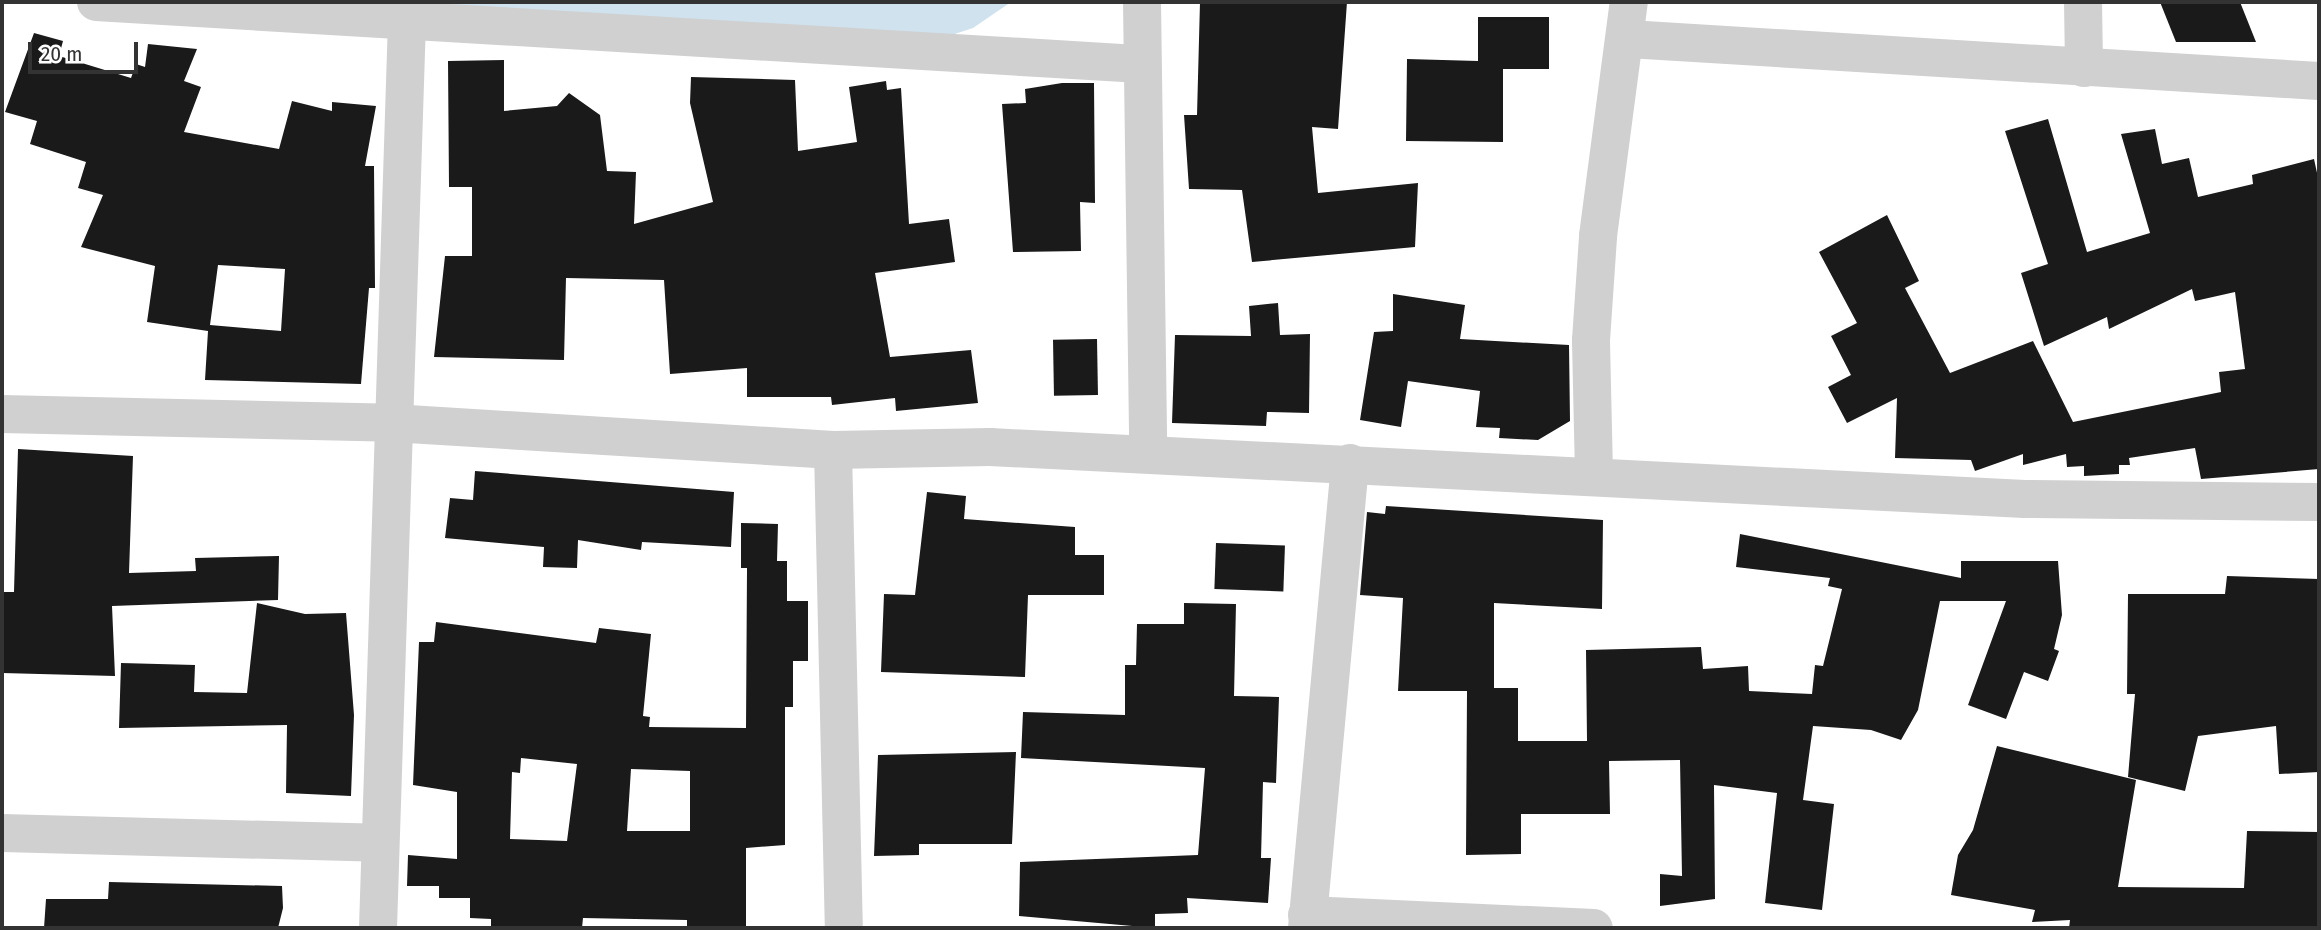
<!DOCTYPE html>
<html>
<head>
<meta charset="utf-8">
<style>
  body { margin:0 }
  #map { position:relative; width:2321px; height:930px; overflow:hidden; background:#fff; font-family:"Fira Sans Condensed",sans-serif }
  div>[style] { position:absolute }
  .water>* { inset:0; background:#cfe2ee }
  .building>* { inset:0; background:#1a1a1a; transform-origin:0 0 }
  .minor>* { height:38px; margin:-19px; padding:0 19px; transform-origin:19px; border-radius:19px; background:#d0d0d0 }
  span { translate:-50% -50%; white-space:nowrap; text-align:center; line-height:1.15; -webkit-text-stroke:7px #fff; paint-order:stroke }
  .frame { position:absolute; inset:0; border:4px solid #333; pointer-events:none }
  .scale { position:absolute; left:28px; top:42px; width:110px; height:32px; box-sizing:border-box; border:4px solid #333; border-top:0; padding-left:9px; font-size:21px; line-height:24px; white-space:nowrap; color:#333; -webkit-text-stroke:5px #fff; paint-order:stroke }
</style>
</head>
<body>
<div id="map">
  <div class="water">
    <i style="clip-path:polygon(251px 2px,1011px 2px,973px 28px,927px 43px)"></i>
  </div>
  <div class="building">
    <i style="clip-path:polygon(1200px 2px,1347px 2px,1338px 129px,1312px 127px,1318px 193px,1418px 183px,1415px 247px,1252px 262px,1242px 190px,1189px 189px,1184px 115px,1197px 115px)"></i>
    <i style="clip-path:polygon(2160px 2px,2240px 2px,2256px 42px,2176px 42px)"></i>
    <i style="clip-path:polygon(1478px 17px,1549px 17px,1549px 69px,1503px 69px,1503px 142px,1406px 141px,1407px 59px,1478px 61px)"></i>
    <i style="clip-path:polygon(evenodd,34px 33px,63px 41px,59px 56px,131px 78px,136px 64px,145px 67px,148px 44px,197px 49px,184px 81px,201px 87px,184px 132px,279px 149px,292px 101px,332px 111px,332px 102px,376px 106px,365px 166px,374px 166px,375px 288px,369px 288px,361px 384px,205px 380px,208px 331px,147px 322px,155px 266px,81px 247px,103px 195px,78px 188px,86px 162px,30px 144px,37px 121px,5px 112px,34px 33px,218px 265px,285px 269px,281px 331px,210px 325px,218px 265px)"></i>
    <i style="clip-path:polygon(504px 60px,504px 111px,557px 106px,569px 93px,600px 115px,607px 171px,636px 172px,634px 224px,713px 202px,690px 103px,691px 77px,795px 80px,798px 151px,857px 142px,849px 87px,886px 81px,887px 90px,901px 88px,909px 224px,949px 219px,955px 262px,875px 273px,890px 357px,971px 350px,978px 403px,896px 411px,895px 398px,832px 405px,831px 397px,747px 397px,747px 368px,670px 374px,664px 280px,566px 278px,564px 360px,434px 357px,445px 256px,472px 256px,472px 187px,449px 187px,448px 61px)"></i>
    <i style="clip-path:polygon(1062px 83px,1094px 83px,1095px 203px,1080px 202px,1081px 251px,1013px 252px,1002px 104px,1026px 103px,1025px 89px)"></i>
    <i style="clip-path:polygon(2048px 119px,2087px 252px,2150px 233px,2121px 134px,2155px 129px,2162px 164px,2189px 158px,2198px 197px,2253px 184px,2252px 175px,2314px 159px,2319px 182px,2319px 469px,2201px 479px,2195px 448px,2129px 458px,2130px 465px,2119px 465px,2119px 474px,2084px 476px,2084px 466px,2067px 467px,2066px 454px,2023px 465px,2023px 454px,1975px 471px,1971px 460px,1895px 458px,1897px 398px,1847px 423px,1828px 387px,1851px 375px,1831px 336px,1857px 323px,1819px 252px,1887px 215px,1919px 281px,1905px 288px,1950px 373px,2033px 341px,2073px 422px,2221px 392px,2219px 372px,2245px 369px,2235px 292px,2195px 301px,2192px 289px,2109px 329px,2107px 317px,2044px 346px,2021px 273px,2048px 264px,2005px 131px)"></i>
    <i style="clip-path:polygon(1393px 294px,1465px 305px,1460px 339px,1569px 345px,1570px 421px,1538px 440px,1499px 438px,1500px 428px,1476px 427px,1480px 391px,1408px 381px,1401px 427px,1360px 420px,1374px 332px,1393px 331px)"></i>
    <i style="clip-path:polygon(1278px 303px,1280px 335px,1310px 334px,1309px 413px,1267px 412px,1266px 426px,1172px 423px,1175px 335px,1251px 336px,1249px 306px)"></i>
    <i style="left:1097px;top:339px;width:56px;height:44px;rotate:89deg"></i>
    <i style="clip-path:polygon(18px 449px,133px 456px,129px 573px,196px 571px,195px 558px,279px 556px,278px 600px,112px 606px,115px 676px,2px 673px,2px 592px,14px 592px)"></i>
    <i style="clip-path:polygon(475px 471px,734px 492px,731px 547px,642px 542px,641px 550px,578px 540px,577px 568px,543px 567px,544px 547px,445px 538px,450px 498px,473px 500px)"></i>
    <i style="clip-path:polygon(927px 492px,966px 496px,964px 519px,1075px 527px,1075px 555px,1104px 555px,1104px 595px,1028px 595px,1025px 677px,881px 672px,884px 594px,915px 595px)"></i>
    <i style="clip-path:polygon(1386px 506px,1603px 520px,1602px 609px,1494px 603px,1494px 688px,1518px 688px,1518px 741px,1587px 741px,1586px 650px,1701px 647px,1703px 669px,1748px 666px,1749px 691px,1812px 694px,1815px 665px,1823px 666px,1842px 589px,1828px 586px,1830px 578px,1736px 567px,1740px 534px,1961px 578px,1961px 561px,2058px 561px,2062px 615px,2054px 649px,2059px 651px,2048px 681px,2024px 672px,2006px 719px,1968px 705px,2006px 601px,1940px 601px,1918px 710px,1901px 740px,1871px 730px,1813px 726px,1803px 800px,1834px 804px,1822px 910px,1765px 903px,1777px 793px,1714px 785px,1715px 899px,1660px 906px,1660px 874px,1682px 876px,1680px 760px,1609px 761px,1610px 814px,1521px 814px,1521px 854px,1466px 855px,1467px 691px,1398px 691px,1403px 598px,1360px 595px,1367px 512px,1385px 514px)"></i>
    <i style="clip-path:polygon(evenodd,741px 523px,778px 524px,777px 561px,787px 561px,787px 601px,808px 601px,808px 661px,793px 661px,793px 707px,785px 707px,785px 845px,746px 848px,746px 928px,687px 928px,687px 920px,583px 918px,582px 928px,491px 928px,491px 919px,470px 918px,470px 898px,439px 898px,439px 886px,407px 886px,408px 855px,457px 859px,457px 792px,413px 785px,419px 642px,434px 642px,436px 622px,596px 643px,599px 628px,651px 634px,643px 716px,650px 717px,649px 727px,746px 728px,747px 568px,741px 568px,741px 523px,521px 758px,577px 764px,567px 841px,510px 839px,512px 772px,520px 773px,521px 758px,741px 523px,631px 769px,690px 771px,690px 831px,627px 831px,631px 769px)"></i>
    <i style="left:1216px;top:543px;width:69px;height:46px;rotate:2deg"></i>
    <i style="clip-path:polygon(2227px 576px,2319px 579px,2319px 772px,2279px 774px,2276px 726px,2198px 736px,2185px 791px,2128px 777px,2135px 694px,2127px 694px,2128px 594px,2225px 594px)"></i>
    <i style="clip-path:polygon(257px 603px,305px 614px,346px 613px,354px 715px,351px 796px,286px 793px,287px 725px,119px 728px,121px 663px,195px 665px,194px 692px,247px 693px)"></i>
    <i style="clip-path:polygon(1184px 603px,1236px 604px,1234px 696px,1279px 697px,1276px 783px,1263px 782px,1261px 858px,1271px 858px,1268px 903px,1187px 898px,1188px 913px,1155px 914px,1155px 928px,1019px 916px,1020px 862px,1198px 855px,1205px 768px,1021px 758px,1023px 712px,1125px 715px,1125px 665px,1136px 665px,1137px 624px,1184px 624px)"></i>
    <i style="clip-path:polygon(1997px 746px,2136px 780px,2118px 887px,2244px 888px,2247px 831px,2319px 832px,2319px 926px,2069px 928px,2070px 920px,2032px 922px,2035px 910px,1951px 895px,1958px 855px,1973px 830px)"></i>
    <i style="clip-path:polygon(1016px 752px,1012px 844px,919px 844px,919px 855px,874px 856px,878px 755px)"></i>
    <i style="clip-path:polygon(109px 882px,282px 886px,283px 908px,278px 928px,44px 928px,46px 899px,108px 899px)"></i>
  </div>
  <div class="minor">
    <i style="left:96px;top:2px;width:1047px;rotate:3.4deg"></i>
    <i style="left:1142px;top:2px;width:452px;rotate:89.2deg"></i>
    <i style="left:2083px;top:2px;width:66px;rotate:89.1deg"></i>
    <i style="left:1628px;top:39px;width:692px;rotate:3.48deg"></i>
    <i style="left:2px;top:414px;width:390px;rotate:1.3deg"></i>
    <i style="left:392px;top:423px;width:442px;rotate:3.5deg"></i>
    <i style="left:833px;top:450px;width:157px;rotate:-1.1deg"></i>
    <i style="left:990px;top:447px;width:1036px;rotate:2.88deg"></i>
    <i style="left:2025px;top:499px;width:294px;rotate:0.6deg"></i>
    <i style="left:833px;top:450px;width:478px;rotate:88.7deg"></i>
    <i style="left:1594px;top:474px;width:134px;rotate:-91.3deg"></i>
    <i style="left:1591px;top:340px;width:104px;rotate:-86.1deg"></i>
    <i style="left:1598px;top:236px;width:236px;rotate:-82.5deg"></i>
    <i style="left:2px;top:833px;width:376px;rotate:1.5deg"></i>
    <i style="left:1307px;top:915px;width:287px;rotate:2.6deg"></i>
    <i style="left:378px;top:928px;width:908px;rotate:-88.17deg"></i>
    <i style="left:1307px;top:928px;width:467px;rotate:-84.7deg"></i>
  </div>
  <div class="frame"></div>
  <div class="scale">20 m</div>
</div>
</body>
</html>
